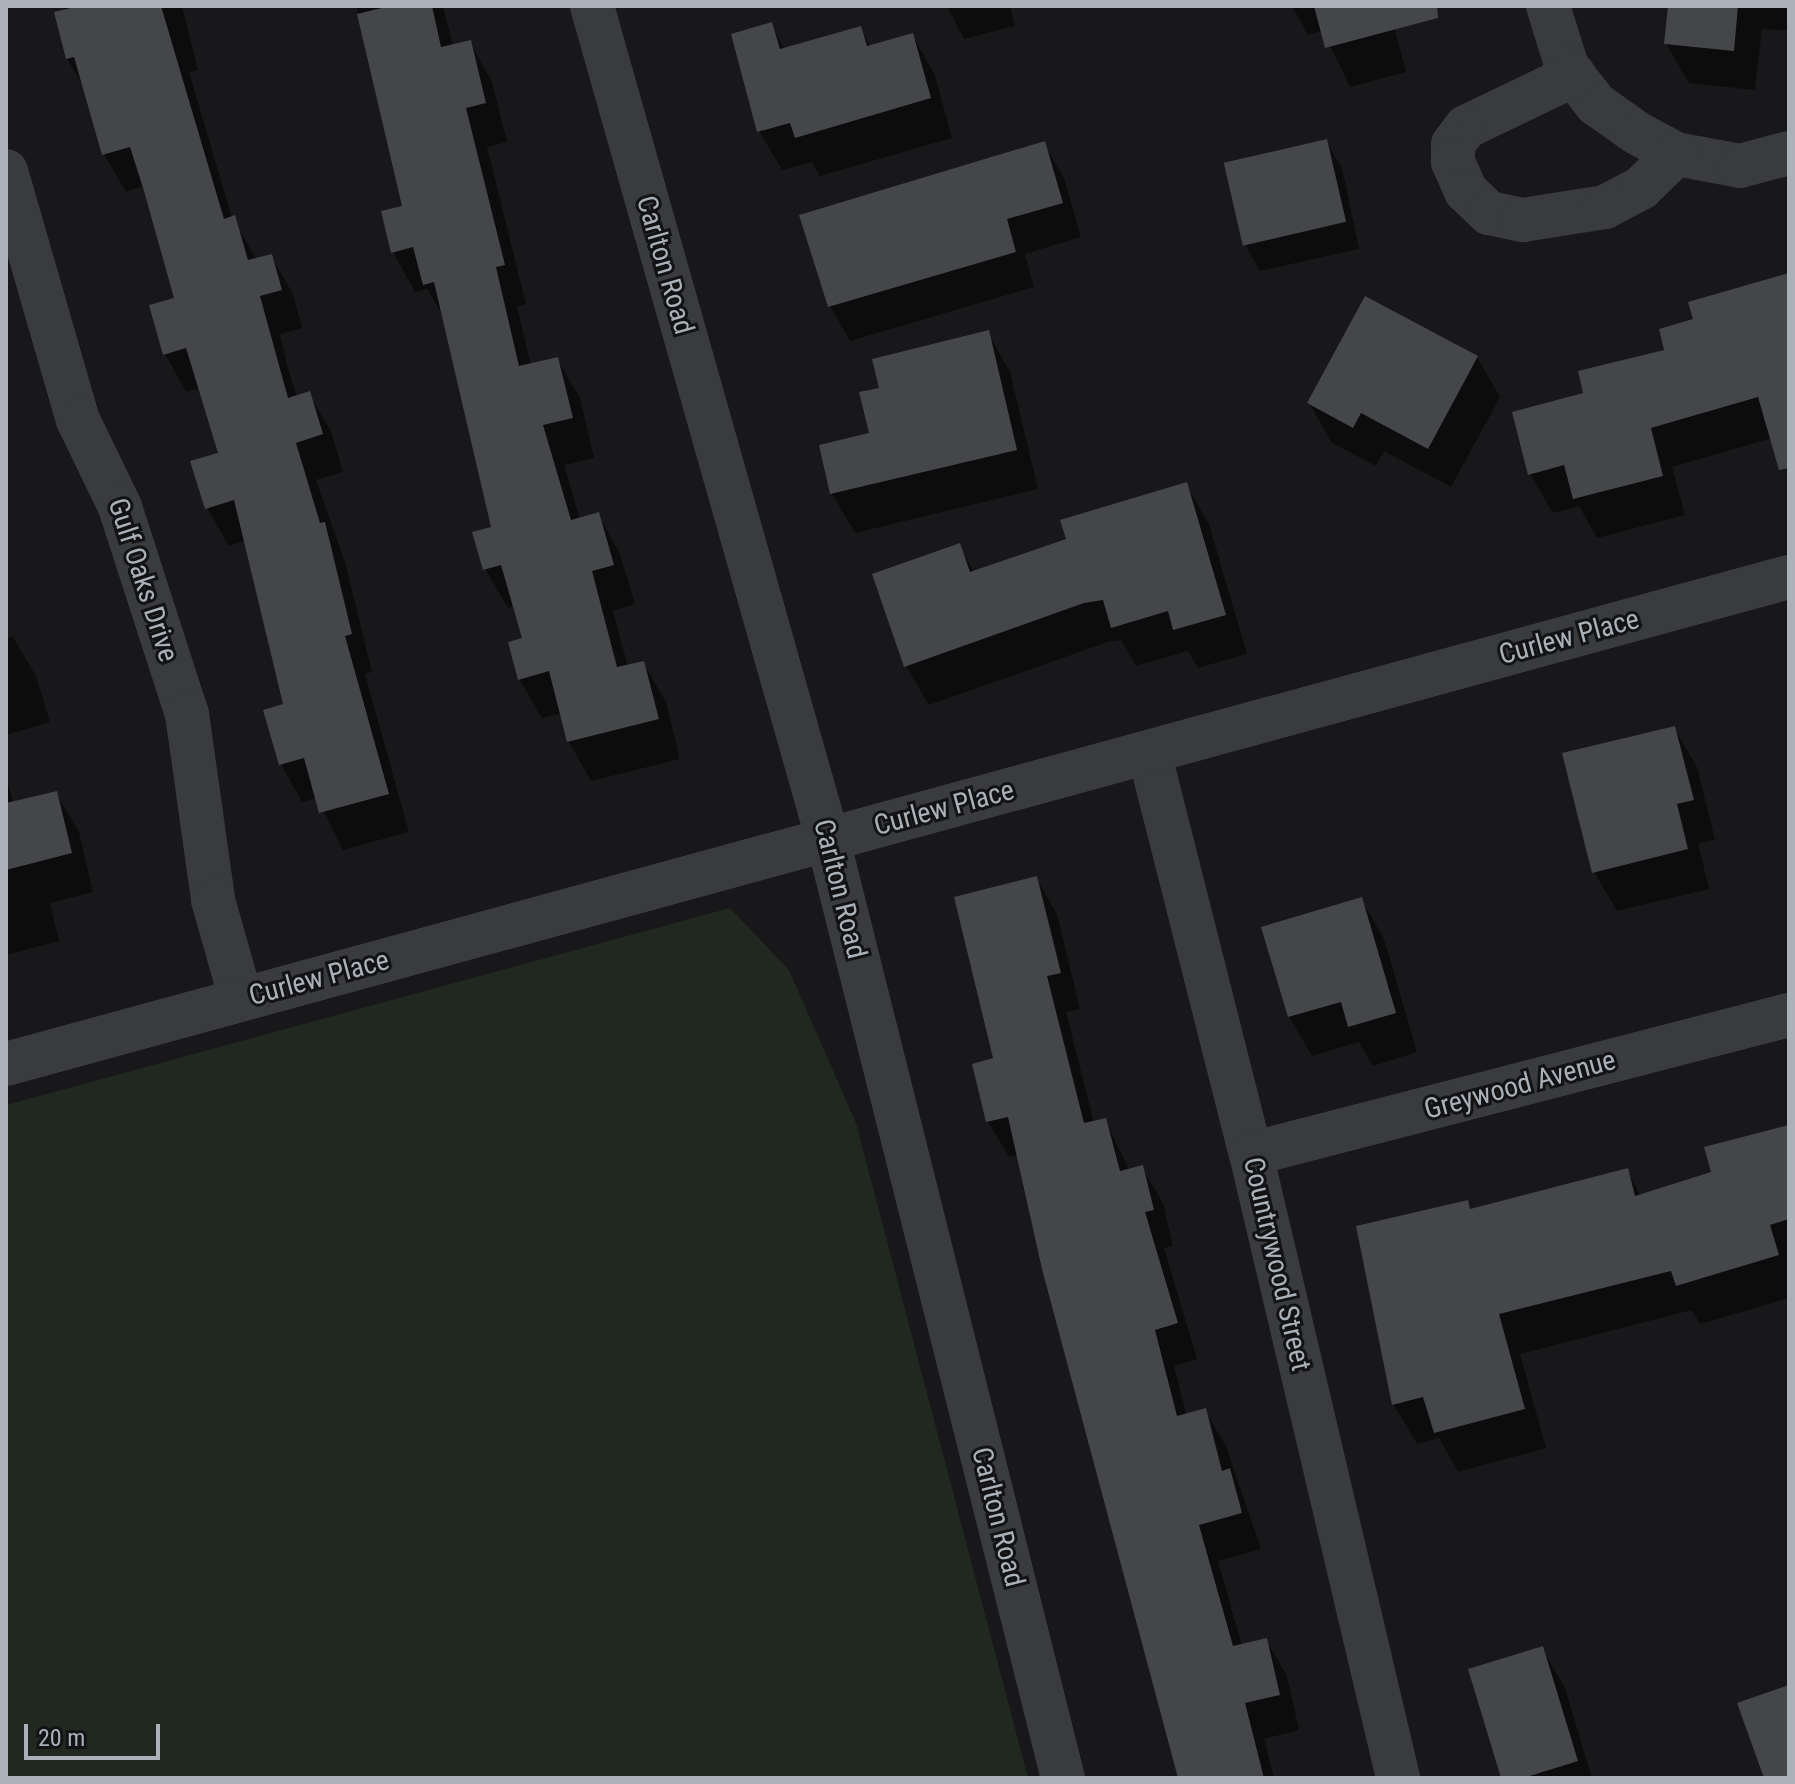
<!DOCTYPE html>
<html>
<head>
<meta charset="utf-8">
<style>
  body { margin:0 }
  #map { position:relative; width:1795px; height:1784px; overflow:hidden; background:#18181a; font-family:"Roboto Condensed",sans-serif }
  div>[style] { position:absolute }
  .green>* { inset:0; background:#202820 }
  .shadow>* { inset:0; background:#0007 }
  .building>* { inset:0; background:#45464a; transform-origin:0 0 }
  .minor>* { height:44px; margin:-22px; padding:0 22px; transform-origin:22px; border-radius:22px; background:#393b3f }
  span { translate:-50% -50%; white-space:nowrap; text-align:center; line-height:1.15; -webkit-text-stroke:6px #131315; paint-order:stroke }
  .street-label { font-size:28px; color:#abb1b9 }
  .frame { position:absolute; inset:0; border:8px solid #abb1b9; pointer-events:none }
  .scale { position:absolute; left:24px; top:1724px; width:136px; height:36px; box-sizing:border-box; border:4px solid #abb1b9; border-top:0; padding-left:10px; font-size:24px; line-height:28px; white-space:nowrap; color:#abb1b9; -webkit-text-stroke:6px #131315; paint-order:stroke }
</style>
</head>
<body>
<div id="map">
  <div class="green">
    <i style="clip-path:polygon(730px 908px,789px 970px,856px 1123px,1028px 1778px,6px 1778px,6px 1105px)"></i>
  </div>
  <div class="shadow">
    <i style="clip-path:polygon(64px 6px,182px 6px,198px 70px,189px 72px,232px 218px,257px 260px,271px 256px,293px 294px,302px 328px,280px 334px,287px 365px,297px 397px,309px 394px,331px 431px,343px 472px,316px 480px,345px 562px,372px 672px,365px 674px,409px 832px,343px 850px,317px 798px,302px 802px,281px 764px,286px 706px,246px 540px,229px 546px,207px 508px,220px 454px,200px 388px,186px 392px,165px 354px,176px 300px,143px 186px,126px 192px,104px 154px,85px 89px,67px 59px,57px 14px,66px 11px)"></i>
    <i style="clip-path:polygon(356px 6px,443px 6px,453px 46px,470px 42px,492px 82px,507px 142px,487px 147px,526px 304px,517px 307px,531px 365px,557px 359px,580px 398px,594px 458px,564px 465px,580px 520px,598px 514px,620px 554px,635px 604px,613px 611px,628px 667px,643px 663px,666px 702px,680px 759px,591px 781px,569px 742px,561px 713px,542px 718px,519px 679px,524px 640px,515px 606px,508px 608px,485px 569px,494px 528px,445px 319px,427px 289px,415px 292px,393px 252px,404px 207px)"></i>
    <i style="clip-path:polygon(947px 6px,1010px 6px,1015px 26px,964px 39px)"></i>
    <i style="clip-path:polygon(1292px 6px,1389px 6px,1406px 72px,1350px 87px,1323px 31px,1308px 35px)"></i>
    <i style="clip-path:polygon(1670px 6px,1789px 6px,1789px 31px,1762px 29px,1755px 90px,1689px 83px,1666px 44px)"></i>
    <i style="clip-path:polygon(771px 25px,785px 50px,860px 29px,871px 47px,912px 35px,935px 75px,952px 138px,820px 176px,812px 162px,782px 170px,759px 131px)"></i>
    <i style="clip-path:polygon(1326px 141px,1342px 168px,1359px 249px,1260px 271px,1245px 244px)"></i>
    <i style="clip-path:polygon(1044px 144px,1064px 178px,1081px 237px,1025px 254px,1034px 287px,850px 341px,830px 306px)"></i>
    <i style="clip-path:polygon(1789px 278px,1789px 475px,1772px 438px,1672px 467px,1685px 515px,1597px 538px,1579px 506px,1553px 513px,1530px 474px,1586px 395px,1667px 351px,1695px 320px)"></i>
    <i style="clip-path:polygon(988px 333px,1010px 372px,1038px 489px,855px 533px,832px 494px,821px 447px,872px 435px)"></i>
    <i style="clip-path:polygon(1477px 357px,1500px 397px,1451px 487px,1384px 451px,1376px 466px,1332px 443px,1309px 403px)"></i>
    <i style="clip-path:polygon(1186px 485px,1209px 524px,1247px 654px,1198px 668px,1188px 651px,1136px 666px,1121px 640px,1108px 642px,929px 705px,906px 666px,959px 546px,974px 572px,1068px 540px)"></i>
    <i style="clip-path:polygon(13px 637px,36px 676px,50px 722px,6px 735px,6px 639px)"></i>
    <i style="clip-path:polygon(1674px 728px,1697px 767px,1715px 840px,1698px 843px,1709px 889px,1617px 911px,1594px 872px)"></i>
    <i style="clip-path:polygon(6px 777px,14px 804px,56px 793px,79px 832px,93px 892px,50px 903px,59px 941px,6px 955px)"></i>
    <i style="clip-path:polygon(1036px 878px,1057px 914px,1080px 1009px,1066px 1012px,1094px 1123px,1105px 1120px,1130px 1171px,1142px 1168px,1163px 1203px,1173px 1246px,1164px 1248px,1197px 1359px,1174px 1366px,1187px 1416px,1205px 1411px,1226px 1446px,1261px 1549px,1218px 1561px,1242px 1646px,1266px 1640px,1287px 1676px,1299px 1730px,1264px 1739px,1274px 1778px,1180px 1778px,1020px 1155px,1009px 1157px,988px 1122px,974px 1065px,996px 1060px)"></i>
    <i style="clip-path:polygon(1361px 899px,1384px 939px,1417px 1052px,1373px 1066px,1359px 1042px,1312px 1056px,1289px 1017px,1263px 928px)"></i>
    <i style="clip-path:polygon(1789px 1126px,1789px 1298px,1700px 1324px,1692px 1310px,1520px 1354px,1546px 1448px,1458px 1472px,1439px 1438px,1417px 1444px,1394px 1405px,1358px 1227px,1467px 1202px,1472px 1211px,1627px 1171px,1641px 1196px,1713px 1174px)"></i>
    <i style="clip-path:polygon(1542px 1648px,1565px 1688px,1592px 1778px,1503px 1778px)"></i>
  </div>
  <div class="building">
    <i style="clip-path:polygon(79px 6px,161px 6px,224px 219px,235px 215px,248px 260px,272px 254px,282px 290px,260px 296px,288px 398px,310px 391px,323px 434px,296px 443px,320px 523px,325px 522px,352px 634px,345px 636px,389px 794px,319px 813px,304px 758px,279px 765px,263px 710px,283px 704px,234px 500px,205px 509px,190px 461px,218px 453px,186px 348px,163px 355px,149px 305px,174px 298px,144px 191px,130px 147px,102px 155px,74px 57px,66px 59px,54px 12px)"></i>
    <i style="clip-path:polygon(390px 6px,432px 6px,441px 47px,471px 40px,486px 103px,466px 108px,505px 265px,496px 267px,519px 366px,558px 357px,573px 418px,543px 425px,571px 520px,599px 512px,614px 565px,592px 571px,617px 667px,644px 661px,659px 719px,567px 742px,549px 671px,518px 680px,508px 642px,522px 638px,501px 565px,483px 570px,472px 532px,491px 527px,434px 282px,423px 285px,413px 247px,391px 253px,381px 211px,402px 206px,357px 14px)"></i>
    <i style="clip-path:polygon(1314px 6px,1437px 6px,1438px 18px,1325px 48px)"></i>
    <i style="clip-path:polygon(1668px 6px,1738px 6px,1734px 51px,1664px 44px)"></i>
    <i style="clip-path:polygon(772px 22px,780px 49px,861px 26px,867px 46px,913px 33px,931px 98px,795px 138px,790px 123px,757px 132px,731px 34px)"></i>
    <i style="left:1327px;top:139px;width:85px;height:106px;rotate:77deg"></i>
    <i style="clip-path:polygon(1045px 141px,1063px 203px,1007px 219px,1016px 252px,828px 307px,799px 215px)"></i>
    <i style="clip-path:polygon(1789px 273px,1789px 468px,1779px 470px,1758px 397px,1651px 428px,1663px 476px,1573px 499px,1564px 465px,1528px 475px,1512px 412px,1583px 393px,1578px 371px,1664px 350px,1659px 329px,1693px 319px,1688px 302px)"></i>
    <i style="clip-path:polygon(1365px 296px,1478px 356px,1428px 449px,1361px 413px,1353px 428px,1307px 403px)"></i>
    <i style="clip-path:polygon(989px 330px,1017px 450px,830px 494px,819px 445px,869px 433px,859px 392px,879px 388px,872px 359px)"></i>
    <i style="clip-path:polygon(1187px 482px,1226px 615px,1173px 630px,1168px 611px,1111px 628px,1103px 600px,1084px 603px,904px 667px,872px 574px,960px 543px,970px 572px,1066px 539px,1060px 520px)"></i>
    <i style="clip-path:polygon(1675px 726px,1694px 800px,1677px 804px,1688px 849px,1592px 873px,1562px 753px)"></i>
    <i style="clip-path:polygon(57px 791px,72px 853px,6px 870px,6px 803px)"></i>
    <i style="clip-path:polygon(1037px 876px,1061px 973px,1047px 976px,1084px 1123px,1106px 1118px,1120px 1171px,1143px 1165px,1154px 1210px,1145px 1212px,1178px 1323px,1155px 1330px,1177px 1416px,1206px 1408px,1222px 1471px,1230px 1468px,1242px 1513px,1199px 1525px,1233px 1646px,1267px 1638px,1280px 1695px,1245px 1703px,1264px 1778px,1178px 1778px,1042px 1269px,1008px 1117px,986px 1122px,972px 1064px,993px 1058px,954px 897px)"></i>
    <i style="clip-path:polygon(1362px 897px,1396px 1013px,1348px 1027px,1341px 1002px,1288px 1017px,1261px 927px)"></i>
    <i style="clip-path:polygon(1789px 1125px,1789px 1219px,1770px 1225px,1779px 1255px,1676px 1286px,1671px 1271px,1499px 1314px,1525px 1409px,1434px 1433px,1423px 1397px,1392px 1405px,1356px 1226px,1468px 1200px,1470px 1209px,1628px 1168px,1635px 1196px,1711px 1172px,1704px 1147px)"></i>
    <i style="clip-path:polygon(1543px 1646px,1578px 1761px,1523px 1778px,1501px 1778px,1468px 1669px)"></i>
    <i style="clip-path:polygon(1789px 1685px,1789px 1778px,1764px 1778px,1737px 1703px)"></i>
  </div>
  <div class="minor">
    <i style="left:592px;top:6px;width:867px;rotate:74.2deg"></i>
    <i style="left:828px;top:840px;width:967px;rotate:75.94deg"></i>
    <i style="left:1548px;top:6px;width:64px;rotate:72.7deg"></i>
    <i style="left:1567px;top:67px;width:47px;rotate:51.9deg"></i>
    <i style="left:1596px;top:104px;width:50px;rotate:35.3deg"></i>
    <i style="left:1637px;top:133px;width:44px;rotate:28.3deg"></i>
    <i style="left:1676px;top:154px;width:65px;rotate:10.6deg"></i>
    <i style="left:1740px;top:166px;width:51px;rotate:-14.9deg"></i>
    <i style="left:1574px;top:75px;width:120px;rotate:154.3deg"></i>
    <i style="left:1466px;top:127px;width:21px;rotate:127deg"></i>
    <i style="left:1453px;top:144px;width:18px;rotate:90deg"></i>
    <i style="left:1453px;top:162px;width:32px;rotate:66deg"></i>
    <i style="left:1466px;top:191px;width:32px;rotate:44deg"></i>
    <i style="left:1489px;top:213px;width:35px;rotate:12deg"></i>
    <i style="left:1523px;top:220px;width:83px;rotate:-9deg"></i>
    <i style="left:1605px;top:207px;width:41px;rotate:-27.8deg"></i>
    <i style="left:1641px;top:188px;width:49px;rotate:-44.2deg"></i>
    <i style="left:6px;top:171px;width:259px;rotate:73.9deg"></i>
    <i style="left:78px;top:420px;width:97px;rotate:64.2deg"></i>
    <i style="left:120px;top:507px;width:218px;rotate:72.1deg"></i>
    <i style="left:187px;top:714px;width:188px;rotate:82deg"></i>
    <i style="left:213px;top:900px;width:103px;rotate:74.2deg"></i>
    <i style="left:1149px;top:752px;width:415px;rotate:75.8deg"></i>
    <i style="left:1251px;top:1154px;width:641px;rotate:76.74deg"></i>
    <i style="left:6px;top:1064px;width:1848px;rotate:-15.28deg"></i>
    <i style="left:1251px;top:1154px;width:556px;rotate:-14.49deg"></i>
  </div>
  <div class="street-label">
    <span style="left:665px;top:265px;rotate:74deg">Carlton Road</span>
    <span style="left:143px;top:580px;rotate:72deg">Gulf Oaks Drive</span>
    <span style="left:1569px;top:637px;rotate:-15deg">Curlew Place</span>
    <span style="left:944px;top:808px;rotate:-15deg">Curlew Place</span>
    <span style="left:840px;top:889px;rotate:76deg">Carlton Road</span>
    <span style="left:319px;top:978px;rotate:-15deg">Curlew Place</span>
    <span style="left:1520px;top:1085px;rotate:-15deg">Greywood Avenue</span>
    <span style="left:1277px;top:1264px;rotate:77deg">Countrywood Street</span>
    <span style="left:998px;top:1517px;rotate:76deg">Carlton Road</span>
  </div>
  <div class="frame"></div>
  <div class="scale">20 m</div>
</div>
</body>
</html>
